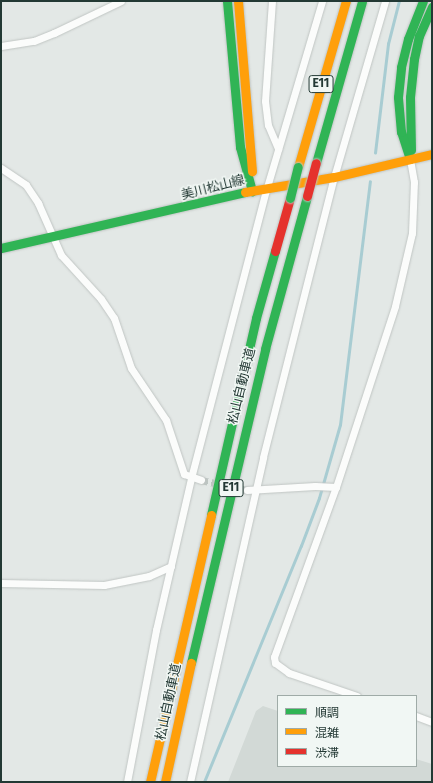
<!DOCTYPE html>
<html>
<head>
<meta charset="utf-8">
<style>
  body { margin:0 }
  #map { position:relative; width:433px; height:783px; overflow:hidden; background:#e3e8e6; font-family:"Fira Sans","Noto Sans JP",sans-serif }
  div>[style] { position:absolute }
  .built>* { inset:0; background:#d2d9d6 }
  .stream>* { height:2.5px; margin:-1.25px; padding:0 1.25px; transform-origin:1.25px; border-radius:1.25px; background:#a8ccd2 }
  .street-tunnel>* { height:7px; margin-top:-3.5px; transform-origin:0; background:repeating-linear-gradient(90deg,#bdc5c2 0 7px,transparent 0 10.5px) }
  .roads { filter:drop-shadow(0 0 1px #c0c5c3) drop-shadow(0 0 1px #c0c5c3) }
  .street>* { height:7px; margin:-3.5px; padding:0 3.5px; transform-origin:3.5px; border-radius:3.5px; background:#fbfcfb }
  .fast>* { height:9px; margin:-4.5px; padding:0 4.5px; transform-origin:4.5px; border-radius:4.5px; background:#30b455 }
  .slow>* { height:9px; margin:-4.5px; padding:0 4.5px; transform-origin:4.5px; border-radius:4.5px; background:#ff9f0a }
  .jam>* { height:9px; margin:-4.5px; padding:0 4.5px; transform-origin:4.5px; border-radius:4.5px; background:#e5322d }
  .bridges { filter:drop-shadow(0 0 1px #bcc4c2) drop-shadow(0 0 1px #bcc4c2) }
  .fast-bridge>* { height:9px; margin:-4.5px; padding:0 4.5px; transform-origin:4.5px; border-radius:4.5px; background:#30b455 }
  .jam-bridge>* { height:9px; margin:-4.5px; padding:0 4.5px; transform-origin:4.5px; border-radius:4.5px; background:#e5322d }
  span { translate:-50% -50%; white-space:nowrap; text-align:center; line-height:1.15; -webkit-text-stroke:3px #f1f7f4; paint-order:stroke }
  .shield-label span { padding:1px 3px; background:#f1f7f4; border:1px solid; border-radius:3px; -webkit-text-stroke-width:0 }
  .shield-label { font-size:12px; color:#233934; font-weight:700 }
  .street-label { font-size:13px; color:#233934 }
  .frame { position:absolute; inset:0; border:2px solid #233934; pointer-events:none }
  .legend { position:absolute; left:277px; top:695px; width:140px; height:72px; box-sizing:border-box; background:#f1f7f4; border:1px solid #9faba7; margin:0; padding:5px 7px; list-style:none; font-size:12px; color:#233934 }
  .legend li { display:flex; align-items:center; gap:8px; height:20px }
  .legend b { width:20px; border:1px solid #9faba7 }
</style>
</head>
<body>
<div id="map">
  <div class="built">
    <i style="clip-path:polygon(263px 706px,278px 711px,278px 766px,416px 766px,416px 759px,432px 764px,432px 782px,228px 782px,256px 711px)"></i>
  </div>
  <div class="stream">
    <i style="left:375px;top:153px;width:110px;rotate:-83.2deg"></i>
    <i style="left:388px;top:44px;width:44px;rotate:-75.7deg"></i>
    <i style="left:204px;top:782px;width:255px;rotate:-67.7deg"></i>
    <i style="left:301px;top:546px;width:51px;rotate:-69.4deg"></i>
    <i style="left:319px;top:498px;width:76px;rotate:-74deg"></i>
    <i style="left:340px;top:425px;width:245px;rotate:-83deg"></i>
  </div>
  <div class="street-tunnel">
    <i style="left:201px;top:480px;width:47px;rotate:12.3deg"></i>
  </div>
  <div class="roads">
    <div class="street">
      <i style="left:272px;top:1px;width:100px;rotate:94deg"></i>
      <i style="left:265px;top:101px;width:24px;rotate:83deg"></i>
      <i style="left:268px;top:125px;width:26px;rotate:67deg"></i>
      <i style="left:1px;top:46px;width:33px;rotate:-9deg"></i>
      <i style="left:34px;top:41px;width:22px;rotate:-22deg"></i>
      <i style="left:54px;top:33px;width:74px;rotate:-25.5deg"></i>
      <i style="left:1px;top:168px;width:30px;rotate:34deg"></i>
      <i style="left:26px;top:185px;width:22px;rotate:56deg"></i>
      <i style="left:38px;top:203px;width:57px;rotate:66.1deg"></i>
      <i style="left:61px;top:255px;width:59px;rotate:47.7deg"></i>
      <i style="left:101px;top:299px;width:23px;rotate:56deg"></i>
      <i style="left:114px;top:318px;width:53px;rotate:71.2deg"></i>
      <i style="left:131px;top:368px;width:63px;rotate:56.1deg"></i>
      <i style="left:166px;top:420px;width:57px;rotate:71.6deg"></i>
      <i style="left:184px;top:474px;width:18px;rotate:19deg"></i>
      <i style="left:247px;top:490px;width:68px;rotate:-3.4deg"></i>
      <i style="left:315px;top:486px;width:21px;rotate:3deg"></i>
      <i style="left:1px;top:583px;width:103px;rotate:1.1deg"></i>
      <i style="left:104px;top:585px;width:46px;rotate:-11.3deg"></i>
      <i style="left:149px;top:576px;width:24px;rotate:-24deg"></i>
      <i style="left:357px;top:696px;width:72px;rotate:-161.3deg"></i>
      <i style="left:289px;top:673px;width:17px;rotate:-144deg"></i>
      <i style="left:275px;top:663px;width:6px;rotate:-99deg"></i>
      <i style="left:274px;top:657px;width:181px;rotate:-70deg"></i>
      <i style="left:336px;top:487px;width:190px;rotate:-71.9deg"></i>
      <i style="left:395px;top:306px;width:75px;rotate:-76.9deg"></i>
      <i style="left:412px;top:233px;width:51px;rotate:-87.8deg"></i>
      <i style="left:414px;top:182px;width:23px;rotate:-100deg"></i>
      <i style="left:416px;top:716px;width:17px;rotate:21deg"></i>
      <i style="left:127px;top:782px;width:155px;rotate:-79.2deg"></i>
      <i style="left:156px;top:630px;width:156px;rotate:-77deg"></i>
      <i style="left:191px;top:478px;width:301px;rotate:-75.4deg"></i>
      <i style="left:267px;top:187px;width:194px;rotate:-73.5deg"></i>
      <i style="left:190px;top:782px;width:333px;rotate:-77.3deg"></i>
      <i style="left:263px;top:457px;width:289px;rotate:-75.8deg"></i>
      <i style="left:334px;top:177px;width:183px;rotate:-73.8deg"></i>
    </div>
    <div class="fast">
      <i style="left:227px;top:1px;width:147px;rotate:84.9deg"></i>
      <i style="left:240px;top:147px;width:46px;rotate:74.7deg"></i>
      <i style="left:411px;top:150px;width:53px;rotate:-91.1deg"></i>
      <i style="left:410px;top:97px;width:38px;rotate:-84deg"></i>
      <i style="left:414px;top:59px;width:24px;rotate:-78deg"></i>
      <i style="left:419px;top:36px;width:32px;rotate:-66deg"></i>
      <i style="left:410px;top:159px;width:28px;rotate:-108deg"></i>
      <i style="left:401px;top:132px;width:35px;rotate:-95deg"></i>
      <i style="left:398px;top:97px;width:30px;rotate:-84deg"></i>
      <i style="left:401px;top:67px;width:29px;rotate:-76deg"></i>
      <i style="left:408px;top:39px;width:41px;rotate:-68.5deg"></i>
      <i style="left:316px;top:163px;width:168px;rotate:-74.1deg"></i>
      <i style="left:1px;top:248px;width:250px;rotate:-12.9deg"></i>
      <i style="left:211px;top:515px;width:202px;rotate:-77.1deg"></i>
      <i style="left:256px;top:318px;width:70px;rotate:-74.2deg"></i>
      <i style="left:191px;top:663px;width:323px;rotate:-76.7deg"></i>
      <i style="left:265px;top:349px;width:159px;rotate:-74.6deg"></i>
    </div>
    <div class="slow">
      <i style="left:238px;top:1px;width:171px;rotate:85.3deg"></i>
      <i style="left:298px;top:167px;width:173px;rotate:-73.9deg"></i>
      <i style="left:245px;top:192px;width:90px;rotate:-9.6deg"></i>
      <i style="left:334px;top:177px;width:101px;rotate:-13.2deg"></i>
      <i style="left:150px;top:782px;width:274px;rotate:-77.1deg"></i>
      <i style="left:165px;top:782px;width:122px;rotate:-77.7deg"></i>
    </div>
    <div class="jam">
      <i style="left:275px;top:251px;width:55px;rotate:-74.2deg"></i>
    </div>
  </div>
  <div class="bridges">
    <div class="fast-bridge">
      <i style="left:290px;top:198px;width:32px;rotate:-76deg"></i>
    </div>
    <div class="jam-bridge">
      <i style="left:307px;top:196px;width:34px;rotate:-75deg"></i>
    </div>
  </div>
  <div class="shield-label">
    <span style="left:321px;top:84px">E11</span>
    <span style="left:231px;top:488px">E11</span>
  </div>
  <div class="street-label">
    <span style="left:213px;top:188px;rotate:-14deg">美川松山線</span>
    <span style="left:242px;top:386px;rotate:-76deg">松山自動車道</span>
    <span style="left:169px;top:702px;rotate:-78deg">松山自動車道</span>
  </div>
  <div class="frame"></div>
  <ul class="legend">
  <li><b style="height:5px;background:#30b455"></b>順調</li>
  <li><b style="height:5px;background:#ff9f0a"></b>混雑</li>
  <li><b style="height:5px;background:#e5322d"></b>渋滞</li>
  </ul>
</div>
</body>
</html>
